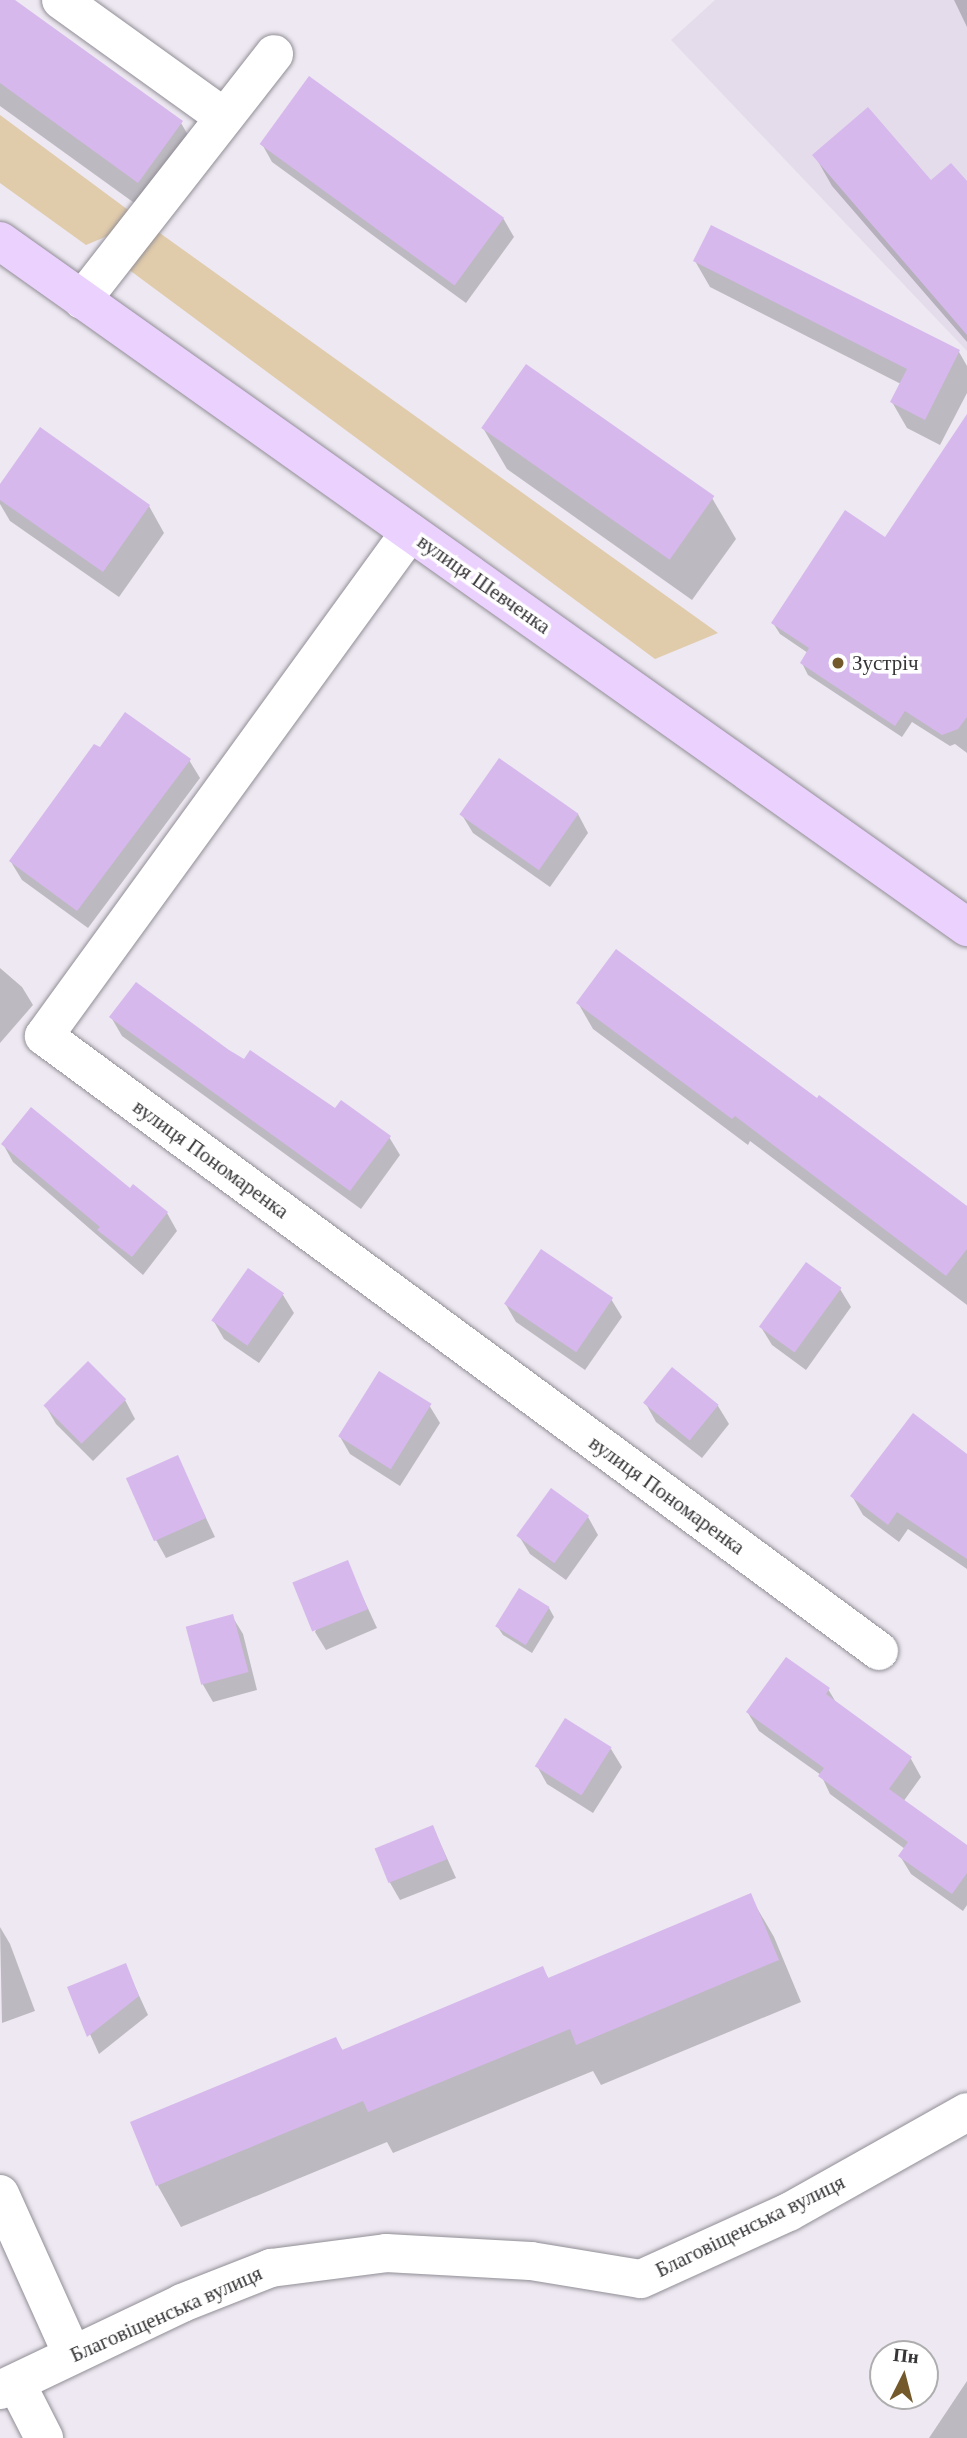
<!DOCTYPE html>
<html>
<head>
<meta charset="utf-8">
<style>
  body { margin:0 }
  #map { position:relative; width:967px; height:2438px; overflow:hidden; background:#ede8f1; font-family:Georgia,serif }
  div>[style] { position:absolute }
  .built>* { inset:0; background:#e4dceb }
  .green>* { inset:0; background:#e0cbab }
  .shadow>* { inset:0; background:#0003 }
  .building>* { inset:0; background:#d6b8ed; transform-origin:0 0 }
  .roads { filter:drop-shadow(0 0 2px #928e96) drop-shadow(0 0 2px #928e96) }
  .minor>* { height:38px; margin:-19px; padding:0 19px; transform-origin:19px; border-radius:19px; background:#fff }
  .major>* { height:38px; margin:-19px; padding:0 19px; transform-origin:19px; border-radius:19px; background:#ebd1fe }
  .dots>* { width:19px; height:19px; translate:-50% -50%; box-sizing:border-box; border:4px solid #fff; border-radius:50% }
  span { translate:-50% -50%; white-space:nowrap; text-align:center; line-height:1.15; -webkit-text-stroke:7px #fff; paint-order:stroke }
  .street-label { font-size:21px; color:#373538 }
  .poi-label { font-size:21px; color:#373538 }
  .left { translate:0 -50%; text-align:left }
  .north { position:absolute; left:869px; top:2340px; width:70px; height:70px; box-sizing:border-box; background:#fff; border:2px solid #afaeaf; border-radius:50%; rotate:6deg; font-size:19px; font-weight:700; line-height:28px; text-align:center; color:#373538 }
  .north::after { content:''; display:block; margin:auto; width:24px; height:32px; background:#74592b; clip-path:polygon(50% 0,100% 100%,50% 72%,0 100%) }
</style>
</head>
<body>
<div id="map">
  <div class="built">
    <i style="clip-path:polygon(715px 0,967px 0,967px 351px,671px 40px)"></i>
  </div>
  <div class="green">
    <i style="clip-path:polygon(0 115px,143px 221px,718px 633px,655px 659px,128px 269px,143px 221px,86px 245px,0 183px)"></i>
  </div>
  <div class="shadow">
    <i style="clip-path:polygon(0 0,12px 0,181px 123px,205px 164px,162px 223px,0 106px)"></i>
    <i style="clip-path:polygon(954px 0,967px 0,967px 27px)"></i>
    <i style="clip-path:polygon(262px 144px,503px 218px,514px 237px,466px 303px,272px 162px)"></i>
    <i style="clip-path:polygon(815px 156px,931px 183px,967px 184px,967px 342px,832px 186px)"></i>
    <i style="clip-path:polygon(695px 261px,959px 352px,967px 366px,967px 393px,940px 445px,907px 428px,892px 402px,901px 384px,710px 287px)"></i>
    <i style="clip-path:polygon(483px 428px,712px 498px,736px 539px,692px 600px,507px 469px)"></i>
    <i style="clip-path:polygon(967px 432px,967px 753px,955px 744px,950px 746px,912px 722px,902px 737px,808px 675px,802px 663px,808px 653px,780px 634px,773px 623px,886px 539px)"></i>
    <i style="clip-path:polygon(0 487px,149px 506px,164px 533px,119px 597px,10px 521px,0 504px)"></i>
    <i style="clip-path:polygon(100px 750px,189px 760px,200px 778px,88px 928px,22px 880px,11px 862px)"></i>
    <i style="clip-path:polygon(578px 814px,588px 833px,550px 887px,473px 833px,462px 815px)"></i>
    <i style="clip-path:polygon(0 968px,22px 987px,33px 1005px,0 1043px)"></i>
    <i style="clip-path:polygon(578px 1003px,967px 1209px,967px 1305px,750px 1141px,748px 1145px,593px 1029px)"></i>
    <i style="clip-path:polygon(111px 1017px,335px 1111px,389px 1137px,400px 1155px,361px 1209px,122px 1036px)"></i>
    <i style="clip-path:polygon(3px 1144px,131px 1190px,167px 1213px,177px 1231px,143px 1275px,13px 1162px)"></i>
    <i style="clip-path:polygon(248px 1271px,283px 1295px,294px 1313px,259px 1363px,224px 1339px,213px 1320px)"></i>
    <i style="clip-path:polygon(840px 1289px,851px 1307px,806px 1370px,772px 1345px,761px 1327px)"></i>
    <i style="clip-path:polygon(611px 1299px,622px 1317px,585px 1370px,516px 1322px,505px 1303px)"></i>
    <i style="clip-path:polygon(88px 1363px,125px 1400px,135px 1419px,93px 1461px,56px 1424px,45px 1405px)"></i>
    <i style="clip-path:polygon(646px 1404px,718px 1406px,729px 1424px,702px 1458px,656px 1422px)"></i>
    <i style="clip-path:polygon(429px 1405px,440px 1423px,400px 1486px,350px 1454px,339px 1435px)"></i>
    <i style="clip-path:polygon(967px 1456px,967px 1569px,908px 1529px,899px 1542px,863px 1515px,852px 1496px)"></i>
    <i style="clip-path:polygon(177px 1457px,215px 1537px,166px 1558px,156px 1540px)"></i>
    <i style="clip-path:polygon(588px 1517px,598px 1535px,566px 1580px,530px 1554px,519px 1536px)"></i>
    <i style="clip-path:polygon(347px 1563px,377px 1628px,326px 1650px,315px 1632px)"></i>
    <i style="clip-path:polygon(549px 1608px,554px 1617px,532px 1653px,503px 1635px,497px 1626px)"></i>
    <i style="clip-path:polygon(232px 1616px,243px 1634px,257px 1690px,213px 1702px,202px 1683px)"></i>
    <i style="clip-path:polygon(828px 1689px,837px 1704px,911px 1759px,921px 1777px,903px 1802px,967px 1847px,967px 1905px,963px 1911px,911px 1874px,900px 1856px,905px 1849px,830px 1794px,821px 1775px,759px 1731px,748px 1713px)"></i>
    <i style="clip-path:polygon(611px 1749px,622px 1767px,593px 1813px,547px 1784px,537px 1766px)"></i>
    <i style="clip-path:polygon(433px 1827px,456px 1878px,400px 1900px,389px 1881px)"></i>
    <i style="clip-path:polygon(750px 1896px,774px 1937px,801px 2002px,601px 2085px,593px 2071px,393px 2153px,387px 2142px,181px 2227px,158px 2186px,132px 2123px,336px 2039px,343px 2051px,542px 1968px,549px 1979px)"></i>
    <i style="clip-path:polygon(0 1927px,10px 1944px,35px 2011px,2px 2023px)"></i>
    <i style="clip-path:polygon(125px 1965px,148px 2015px,99px 2054px,69px 1988px)"></i>
    <i style="clip-path:polygon(967px 2381px,967px 2438px,929px 2438px)"></i>
  </div>
  <div class="building">
    <i style="clip-path:polygon(0 0,15px 0,183px 121px,138px 183px,0 83px)"></i>
    <i style="left:309px;top:76px;width:241px;height:84px;rotate:36deg"></i>
    <i style="clip-path:polygon(868px 107px,931px 180px,951px 163px,967px 181px,967px 335px,812px 155px)"></i>
    <i style="clip-path:polygon(711px 225px,960px 350px,925px 420px,890px 402px,907px 369px,693px 261px)"></i>
    <i style="left:526px;top:364px;width:230px;height:78px;rotate:35deg"></i>
    <i style="clip-path:polygon(967px 414px,967px 717px,958px 729px,942px 735px,905px 711px,895px 726px,800px 663px,809px 648px,771px 623px,845px 510px,885px 537px)"></i>
    <i style="clip-path:polygon(40px 427px,150px 505px,103px 572px,0 500px,0 484px)"></i>
    <i style="clip-path:polygon(125px 712px,191px 759px,77px 911px,9px 861px,94px 744px,100px 747px)"></i>
    <i style="left:499px;top:758px;width:97px;height:69px;rotate:35deg"></i>
    <i style="clip-path:polygon(616px 949px,817px 1098px,819px 1095px,967px 1206px,967px 1249px,946px 1276px,735px 1116px,732px 1119px,576px 1003px)"></i>
    <i style="clip-path:polygon(136px 982px,229px 1050px,244px 1059px,250px 1050px,335px 1108px,341px 1100px,391px 1136px,350px 1191px,109px 1017px)"></i>
    <i style="clip-path:polygon(31px 1107px,130px 1188px,133px 1184px,168px 1212px,132px 1257px,97px 1230px,100px 1227px,1px 1144px)"></i>
    <i style="left:541px;top:1249px;width:87px;height:66px;rotate:34deg"></i>
    <i style="left:806px;top:1262px;width:44px;height:80px;rotate:36deg"></i>
    <i style="left:248px;top:1268px;width:44px;height:64px;rotate:35deg"></i>
    <i style="left:88px;top:1361px;width:54px;height:63px;rotate:45deg"></i>
    <i style="left:672px;top:1367px;width:60px;height:46px;rotate:39deg"></i>
    <i style="left:379px;top:1371px;width:62px;height:77px;rotate:32deg"></i>
    <i style="clip-path:polygon(913px 1413px,967px 1454px,967px 1559px,897px 1512px,888px 1525px,850px 1496px)"></i>
    <i style="left:178px;top:1455px;width:69px;height:57px;rotate:66deg"></i>
    <i style="left:551px;top:1488px;width:47px;height:59px;rotate:36deg"></i>
    <i style="left:348px;top:1560px;width:53px;height:60px;rotate:68deg"></i>
    <i style="left:519px;top:1588px;width:36px;height:45px;rotate:32deg"></i>
    <i style="left:233px;top:1614px;width:60px;height:49px;rotate:75deg"></i>
    <i style="clip-path:polygon(786px 1657px,830px 1688px,826px 1694px,912px 1757px,889px 1789px,967px 1845px,967px 1873px,952px 1894px,898px 1856px,908px 1842px,818px 1776px,824px 1768px,746px 1712px)"></i>
    <i style="left:565px;top:1718px;width:55px;height:57px;rotate:32deg"></i>
    <i style="left:433px;top:1825px;width:37px;height:63px;rotate:68deg"></i>
    <i style="clip-path:polygon(751px 1893px,779px 1960px,576px 2045px,570px 2029px,368px 2112px,363px 2101px,156px 2186px,130px 2122px,336px 2037px,342px 2050px,543px 1966px,548px 1978px)"></i>
    <i style="clip-path:polygon(126px 1963px,139px 1996px,87px 2037px,67px 1987px)"></i>
  </div>
  <div class="roads">
    <div class="minor">
      <i style="left:61px;top:0;width:201px;rotate:35.7deg"></i>
      <i style="left:82px;top:300px;width:312px;rotate:-52deg"></i>
      <i style="left:410px;top:532px;width:623px;rotate:125.99deg"></i>
      <i style="left:44px;top:1036px;width:1037px;rotate:36.37deg"></i>
      <i style="left:0;top:2194px;width:175px;rotate:65.8deg"></i>
      <i style="left:16px;top:2383px;width:62px;rotate:63deg"></i>
      <i style="left:0;top:2390px;width:202px;rotate:-25.5deg"></i>
      <i style="left:182px;top:2303px;width:96px;rotate:-21.5deg"></i>
      <i style="left:271px;top:2268px;width:116px;rotate:-7.4deg"></i>
      <i style="left:386px;top:2253px;width:145px;rotate:3.2deg"></i>
      <i style="left:531px;top:2261px;width:111px;rotate:9.3deg"></i>
      <i style="left:641px;top:2279px;width:162px;rotate:-24.4deg"></i>
      <i style="left:789px;top:2212px;width:204px;rotate:-29.3deg"></i>
    </div>
    <div class="major">
      <i style="left:0;top:241px;width:1186px;rotate:35.35deg"></i>
    </div>
  </div>
  <div class="dots">
    <i style="left:838px;top:663px;background:#74592b"></i>
  </div>
  <div class="street-label">
    <span style="left:484px;top:584px;rotate:35deg">вулиця Шевченка</span>
    <span style="left:211px;top:1159px;rotate:36deg">вулиця Пономаренка</span>
    <span style="left:667px;top:1495px;rotate:36deg">вулиця Пономаренка</span>
    <span style="left:750px;top:2226px;rotate:-26deg">Благовіщенська вулиця</span>
    <span style="left:166px;top:2314px;rotate:-24deg">Благовіщенська вулиця</span>
  </div>
  <div class="poi-label">
    <span class="left" style="left:852px;top:663px">Зустріч</span>
  </div>
  <div class="north">Пн</div>
</div>
</body>
</html>
